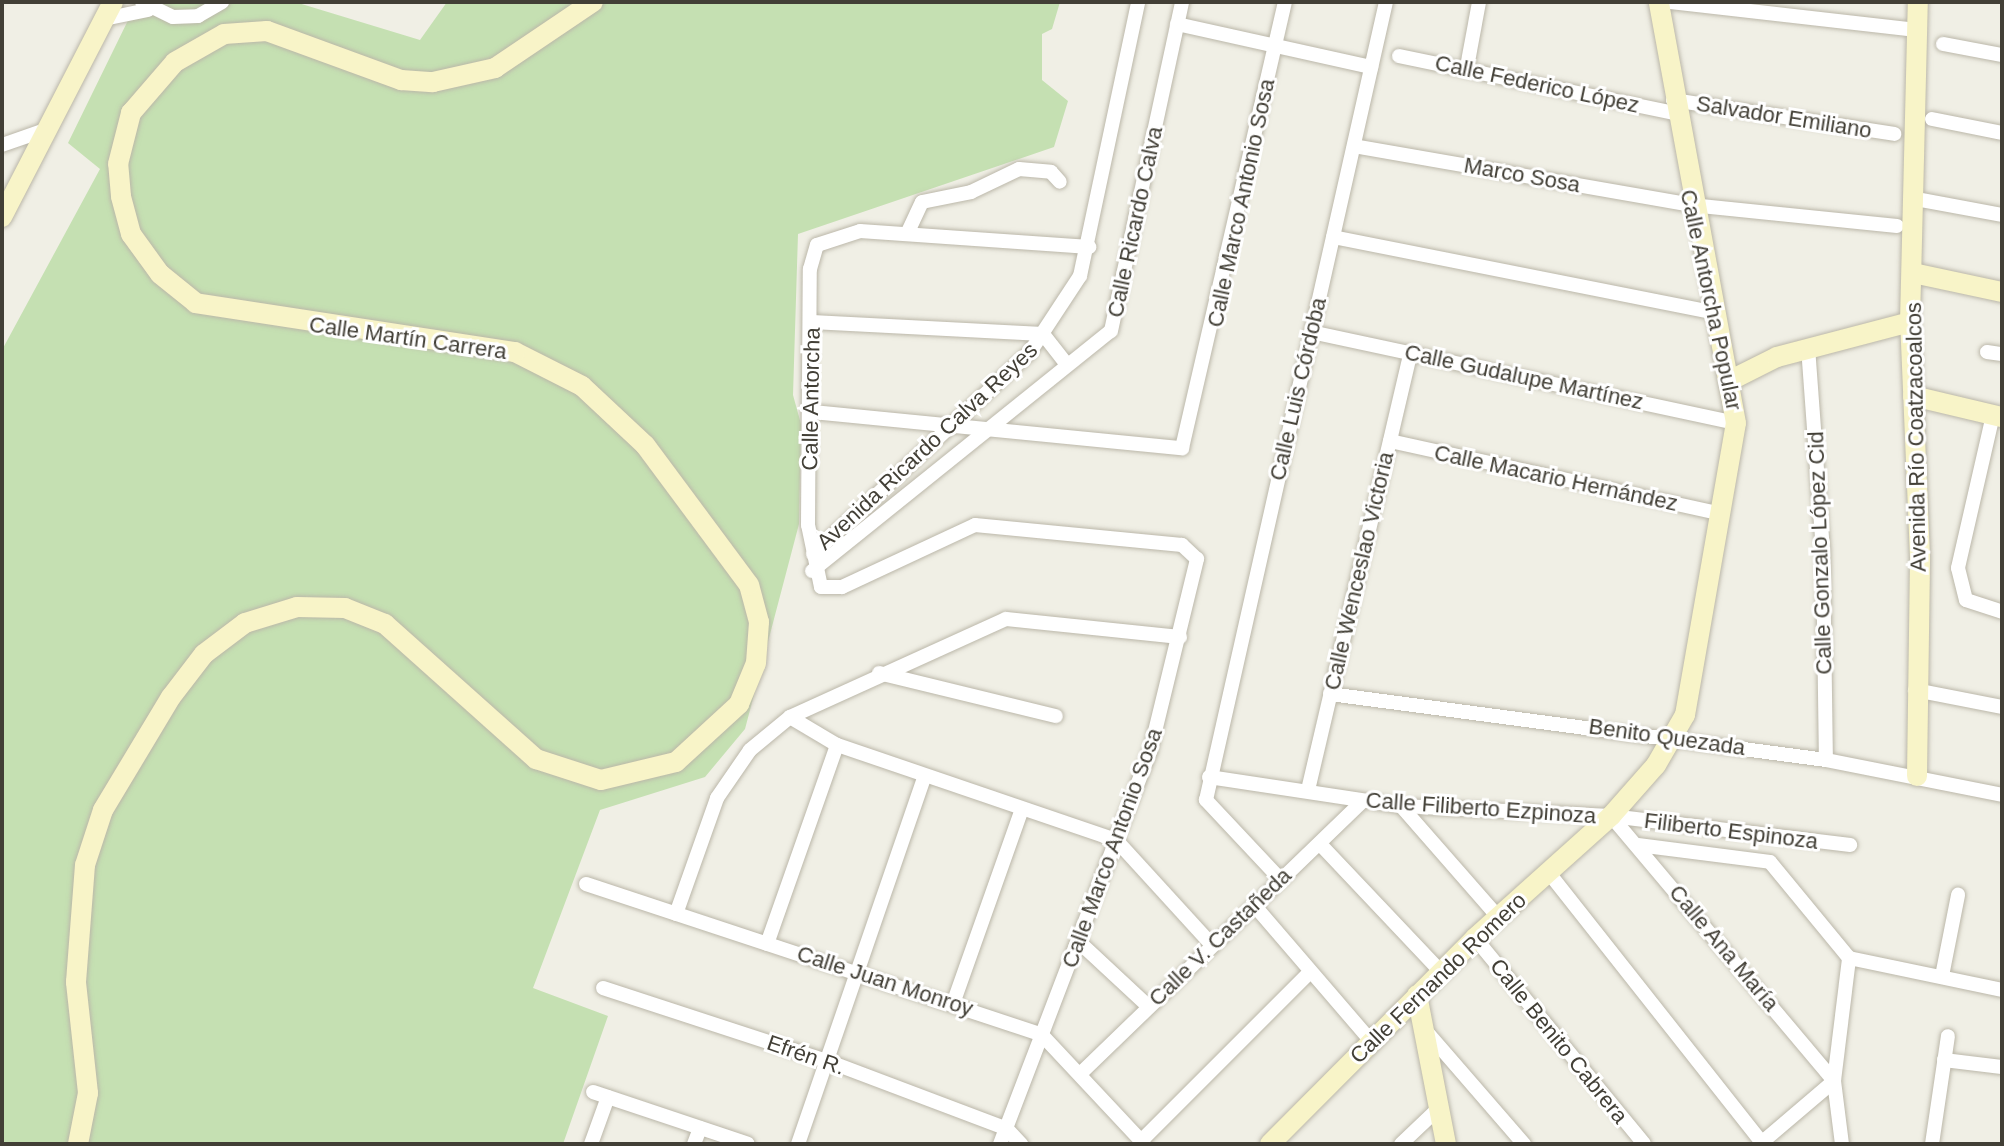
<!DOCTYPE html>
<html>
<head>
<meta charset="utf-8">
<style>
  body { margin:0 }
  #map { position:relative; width:2004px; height:1146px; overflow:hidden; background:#f0efe5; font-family:Helvetica,sans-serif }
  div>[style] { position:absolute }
  .green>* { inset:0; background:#c5e0b2 }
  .roads { filter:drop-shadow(0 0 2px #bbb7a9) drop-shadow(0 0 2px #bbb7a9) }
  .street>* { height:14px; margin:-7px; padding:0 7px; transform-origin:7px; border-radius:7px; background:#fff }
  .secondary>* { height:20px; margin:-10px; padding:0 10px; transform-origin:10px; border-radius:10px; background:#f8f4c8 }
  span { translate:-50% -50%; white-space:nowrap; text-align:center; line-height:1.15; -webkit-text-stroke:6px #fff; paint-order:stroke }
  .street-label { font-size:22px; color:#423f36 }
  .frame { position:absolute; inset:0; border:4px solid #423f36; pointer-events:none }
</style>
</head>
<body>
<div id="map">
  <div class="green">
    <i style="clip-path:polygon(295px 2px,420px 40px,447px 2px,1060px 2px,1052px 29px,1042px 34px,1042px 80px,1068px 101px,1054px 147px,798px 234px,793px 395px,801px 424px,799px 524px,745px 729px,705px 777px,600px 810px,533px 988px,608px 1016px,563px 1144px,2px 1144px,2px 350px,100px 169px,68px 143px,136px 4px)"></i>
  </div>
  <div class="roads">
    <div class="street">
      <i style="left:142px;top:2px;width:34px;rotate:26deg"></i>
      <i style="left:173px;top:17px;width:25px;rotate:-2deg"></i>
      <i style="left:198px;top:16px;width:28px;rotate:-30deg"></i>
      <i style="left:1671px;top:2px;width:249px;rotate:6.5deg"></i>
      <i style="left:104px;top:19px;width:45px;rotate:-11.6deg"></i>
      <i style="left:1177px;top:24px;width:199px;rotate:12.5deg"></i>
      <i style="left:1943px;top:44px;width:60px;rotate:10.6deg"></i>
      <i style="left:1399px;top:56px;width:282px;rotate:11.7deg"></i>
      <i style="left:1467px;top:67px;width:66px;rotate:-79.5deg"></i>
      <i style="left:1673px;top:100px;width:224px;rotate:8.7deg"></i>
      <i style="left:1932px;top:119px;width:71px;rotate:11.3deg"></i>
      <i style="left:2px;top:145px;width:49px;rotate:-19.2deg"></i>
      <i style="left:1354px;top:146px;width:342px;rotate:9.9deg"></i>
      <i style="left:1691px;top:205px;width:207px;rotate:5.8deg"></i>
      <i style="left:1916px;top:199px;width:87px;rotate:10.5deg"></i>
      <i style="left:907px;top:234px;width:35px;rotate:-65deg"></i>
      <i style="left:922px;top:202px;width:50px;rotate:-11.5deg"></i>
      <i style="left:971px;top:192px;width:53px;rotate:-25.6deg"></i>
      <i style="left:1019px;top:169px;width:32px;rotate:5deg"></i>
      <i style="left:1051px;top:172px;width:13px;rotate:48deg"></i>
      <i style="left:1333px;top:237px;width:385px;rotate:11.2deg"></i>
      <i style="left:812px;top:322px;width:231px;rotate:3deg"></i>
      <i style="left:1043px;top:334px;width:37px;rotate:52deg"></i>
      <i style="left:1311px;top:332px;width:435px;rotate:12.1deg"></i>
      <i style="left:1808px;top:347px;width:204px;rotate:85.8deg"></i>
      <i style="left:1823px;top:550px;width:210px;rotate:89.2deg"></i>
      <i style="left:1987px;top:352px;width:15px;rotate:8deg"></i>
      <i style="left:812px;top:412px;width:372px;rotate:5.6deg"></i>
      <i style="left:1182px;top:448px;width:458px;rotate:-77deg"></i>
      <i style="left:1993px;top:415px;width:157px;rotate:102.9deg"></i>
      <i style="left:1958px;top:568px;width:33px;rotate:76deg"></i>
      <i style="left:1966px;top:600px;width:38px;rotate:18deg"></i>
      <i style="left:1390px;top:441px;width:340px;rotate:12.4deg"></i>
      <i style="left:813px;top:554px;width:296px;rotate:-42.9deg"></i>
      <i style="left:1030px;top:352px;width:91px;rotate:-56.7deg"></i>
      <i style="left:1080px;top:276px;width:280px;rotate:-78deg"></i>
      <i style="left:812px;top:571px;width:383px;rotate:-38.8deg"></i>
      <i style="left:1111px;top:331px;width:337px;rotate:-77.8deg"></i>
      <i style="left:879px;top:673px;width:182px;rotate:13.7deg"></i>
      <i style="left:1915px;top:690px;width:89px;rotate:11.1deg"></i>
      <i style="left:1330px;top:694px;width:500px;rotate:7.58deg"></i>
      <i style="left:1826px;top:760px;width:179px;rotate:11.2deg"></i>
      <i style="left:790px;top:717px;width:55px;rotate:30.8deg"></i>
      <i style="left:837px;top:745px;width:295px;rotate:18.8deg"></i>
      <i style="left:1116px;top:840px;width:141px;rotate:47.6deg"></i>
      <i style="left:1209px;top:777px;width:194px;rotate:8.6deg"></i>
      <i style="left:1401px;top:806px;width:210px;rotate:2.7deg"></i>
      <i style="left:1611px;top:816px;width:241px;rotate:6.9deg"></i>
      <i style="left:1308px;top:790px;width:450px;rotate:-76.8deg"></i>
      <i style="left:1401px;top:806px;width:149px;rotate:48.8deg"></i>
      <i style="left:1611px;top:816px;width:346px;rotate:49.9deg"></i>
      <i style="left:1834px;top:1081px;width:64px;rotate:82.8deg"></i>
      <i style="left:1320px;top:844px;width:175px;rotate:46.6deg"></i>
      <i style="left:1638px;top:845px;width:133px;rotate:7.3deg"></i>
      <i style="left:1770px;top:862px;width:124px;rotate:50.5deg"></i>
      <i style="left:1549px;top:873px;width:345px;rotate:51.7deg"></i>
      <i style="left:1281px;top:880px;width:110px;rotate:-133.2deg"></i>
      <i style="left:1206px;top:800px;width:818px;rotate:-77.29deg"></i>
      <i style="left:586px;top:884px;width:480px;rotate:18.3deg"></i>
      <i style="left:1042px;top:1035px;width:149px;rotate:46.9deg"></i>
      <i style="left:1254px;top:905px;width:179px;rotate:49.3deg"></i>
      <i style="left:676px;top:914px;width:123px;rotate:-70.5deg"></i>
      <i style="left:717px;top:798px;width:58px;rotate:-55.5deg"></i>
      <i style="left:750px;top:750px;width:52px;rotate:-39.5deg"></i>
      <i style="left:790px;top:717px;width:237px;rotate:-24.4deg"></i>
      <i style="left:1006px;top:619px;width:175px;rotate:5.9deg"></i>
      <i style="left:1475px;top:938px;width:266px;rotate:50.6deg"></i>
      <i style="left:1078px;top:941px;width:96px;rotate:42.9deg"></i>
      <i style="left:767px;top:944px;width:211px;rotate:-70.6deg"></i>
      <i style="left:1849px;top:958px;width:156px;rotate:11.8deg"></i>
      <i style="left:1942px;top:976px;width:83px;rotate:-78.8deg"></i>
      <i style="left:603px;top:988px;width:239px;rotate:18.1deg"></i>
      <i style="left:830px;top:1062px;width:189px;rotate:20.7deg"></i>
      <i style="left:1007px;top:1129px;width:21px;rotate:47deg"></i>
      <i style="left:954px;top:1001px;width:204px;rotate:-70.5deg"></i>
      <i style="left:1426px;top:1031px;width:150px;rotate:49.1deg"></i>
      <i style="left:1944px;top:1060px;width:58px;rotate:6.9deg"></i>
      <i style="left:1080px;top:1074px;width:392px;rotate:-44deg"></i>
      <i style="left:593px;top:1092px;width:163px;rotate:18.5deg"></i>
      <i style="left:1141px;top:1141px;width:239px;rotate:-45deg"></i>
      <i style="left:591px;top:1144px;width:50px;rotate:-70.1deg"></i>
      <i style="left:694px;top:1144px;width:17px;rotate:-69deg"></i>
      <i style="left:798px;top:1144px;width:389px;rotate:-71deg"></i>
      <i style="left:1000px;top:1144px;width:420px;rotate:-69.1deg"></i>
      <i style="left:1150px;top:752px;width:199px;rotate:-76.3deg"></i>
      <i style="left:1197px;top:559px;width:21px;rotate:-137deg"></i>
      <i style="left:1182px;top:545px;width:208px;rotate:-174.5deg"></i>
      <i style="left:975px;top:525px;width:147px;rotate:155deg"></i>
      <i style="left:842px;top:587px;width:21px;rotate:180deg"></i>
      <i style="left:821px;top:587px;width:63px;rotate:-101.8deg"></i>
      <i style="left:808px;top:525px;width:256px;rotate:-89.6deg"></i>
      <i style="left:810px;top:269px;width:25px;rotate:-74deg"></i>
      <i style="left:817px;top:245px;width:45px;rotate:-18deg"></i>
      <i style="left:860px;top:231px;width:230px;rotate:4deg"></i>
      <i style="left:1401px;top:1144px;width:55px;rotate:-43.5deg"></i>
      <i style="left:1760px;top:1144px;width:97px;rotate:-40.4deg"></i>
      <i style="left:1834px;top:1081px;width:124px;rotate:-83deg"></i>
      <i style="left:1932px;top:1144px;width:109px;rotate:-81.6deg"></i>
    </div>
    <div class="secondary">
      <i style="left:2px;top:217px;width:242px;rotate:-62.7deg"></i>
      <i style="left:1913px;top:273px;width:91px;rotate:12.1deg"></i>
      <i style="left:1731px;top:380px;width:51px;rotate:-26.6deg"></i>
      <i style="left:1777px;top:357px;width:138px;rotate:-14.7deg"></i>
      <i style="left:1913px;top:396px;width:91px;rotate:13.3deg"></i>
      <i style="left:1917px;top:776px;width:219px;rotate:-89.2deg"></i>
      <i style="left:1920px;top:557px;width:235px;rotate:-92.4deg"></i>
      <i style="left:1910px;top:322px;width:320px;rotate:-88.6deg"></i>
      <i style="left:1417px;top:995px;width:152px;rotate:79deg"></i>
      <i style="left:78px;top:1144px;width:52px;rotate:-78.9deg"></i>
      <i style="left:88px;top:1093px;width:112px;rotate:-96.2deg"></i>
      <i style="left:76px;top:982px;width:117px;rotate:-85.6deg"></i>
      <i style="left:85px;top:865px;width:58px;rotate:-71.9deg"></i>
      <i style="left:103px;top:810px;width:132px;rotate:-59deg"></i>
      <i style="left:171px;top:697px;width:54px;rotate:-52.5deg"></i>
      <i style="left:204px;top:654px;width:51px;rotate:-37.1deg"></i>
      <i style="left:245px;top:623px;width:54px;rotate:-17.1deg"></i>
      <i style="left:297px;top:607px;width:48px;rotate:1.2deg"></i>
      <i style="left:345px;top:608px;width:43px;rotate:21.8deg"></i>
      <i style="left:385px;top:624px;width:203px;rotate:41.8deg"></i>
      <i style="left:536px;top:759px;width:68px;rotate:17.9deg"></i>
      <i style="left:601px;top:780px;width:77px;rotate:-13.5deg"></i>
      <i style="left:676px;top:762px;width:86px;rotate:-42.6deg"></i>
      <i style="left:739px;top:704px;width:44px;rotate:-67.5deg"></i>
      <i style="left:756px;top:663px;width:41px;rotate:-85.8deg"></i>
      <i style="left:759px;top:622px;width:38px;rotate:-105deg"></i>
      <i style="left:749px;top:585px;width:174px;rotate:-126.6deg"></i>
      <i style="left:645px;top:445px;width:86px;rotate:-136.9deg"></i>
      <i style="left:582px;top:386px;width:75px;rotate:-153.1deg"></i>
      <i style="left:515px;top:352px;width:323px;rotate:-171.3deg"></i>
      <i style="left:196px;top:303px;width:46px;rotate:-141.1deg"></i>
      <i style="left:160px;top:274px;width:49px;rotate:-125.9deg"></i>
      <i style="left:131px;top:234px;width:39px;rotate:-105deg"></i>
      <i style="left:121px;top:196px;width:32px;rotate:-95deg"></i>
      <i style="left:118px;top:164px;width:53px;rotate:-75.7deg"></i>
      <i style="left:131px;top:113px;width:67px;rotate:-49.2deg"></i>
      <i style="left:175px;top:62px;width:56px;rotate:-29.7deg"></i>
      <i style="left:224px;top:34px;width:43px;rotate:-4deg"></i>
      <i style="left:267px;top:31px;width:143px;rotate:20.1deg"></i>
      <i style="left:401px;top:80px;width:32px;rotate:4deg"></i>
      <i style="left:433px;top:82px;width:64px;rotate:-12.7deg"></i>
      <i style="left:495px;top:68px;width:118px;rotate:-34deg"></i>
      <i style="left:1270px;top:1144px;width:291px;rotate:-45.1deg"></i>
      <i style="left:1475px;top:938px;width:183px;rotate:-41.9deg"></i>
      <i style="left:1611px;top:816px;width:68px;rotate:-48.6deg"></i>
      <i style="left:1656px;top:765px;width:58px;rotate:-59.9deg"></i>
      <i style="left:1685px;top:715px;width:296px;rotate:-80.1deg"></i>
      <i style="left:1736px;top:423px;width:428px;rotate:-100.4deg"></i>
    </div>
  </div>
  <div class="street-label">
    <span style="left:1537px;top:84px;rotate:12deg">Calle Federico López</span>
    <span style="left:1784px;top:117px;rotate:9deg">Salvador Emiliano</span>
    <span style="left:1522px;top:175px;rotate:10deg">Marco Sosa</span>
    <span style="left:1241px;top:203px;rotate:-78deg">Calle Marco Antonio Sosa</span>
    <span style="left:1135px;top:222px;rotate:-78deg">Calle Ricardo Calva</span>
    <span style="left:1711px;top:300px;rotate:78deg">Calle Antorcha Popular</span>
    <span style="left:408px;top:338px;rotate:8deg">Calle Martín Carrera</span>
    <span style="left:1524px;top:377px;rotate:12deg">Calle Gudalupe Martínez</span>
    <span style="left:1298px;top:389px;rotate:-77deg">Calle Luis Córdoba</span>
    <span style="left:811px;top:399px;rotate:-89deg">Calle Antorcha</span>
    <span style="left:1916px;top:437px;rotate:-91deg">Avenida Río Coatzacoalcos</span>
    <span style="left:927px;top:446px;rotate:-43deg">Avenida Ricardo Calva Reyes</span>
    <span style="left:1556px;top:478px;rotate:12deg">Calle Macario Hernández</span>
    <span style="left:1820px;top:553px;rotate:-92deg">Calle Gonzalo López Cid</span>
    <span style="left:1359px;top:571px;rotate:-77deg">Calle Wenceslao Victoria</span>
    <span style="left:1667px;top:737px;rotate:8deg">Benito Quezada</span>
    <span style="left:1481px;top:808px;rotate:4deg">Calle Filiberto Ezpinoza</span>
    <span style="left:1731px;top:831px;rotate:7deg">Filiberto Espinoza</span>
    <span style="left:1112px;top:848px;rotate:-70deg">Calle Marco Antonio Sosa</span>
    <span style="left:1220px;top:937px;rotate:-44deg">Calle V. Castañeda</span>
    <span style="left:1724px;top:948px;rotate:50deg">Calle Ana María</span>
    <span style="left:1438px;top:978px;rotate:-44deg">Calle Fernando Romero</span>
    <span style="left:885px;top:981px;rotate:18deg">Calle Juan Monroy</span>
    <span style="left:1559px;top:1041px;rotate:51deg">Calle Benito Cabrera</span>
    <span style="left:806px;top:1055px;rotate:19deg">Efrén R.</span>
  </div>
  <div class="frame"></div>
</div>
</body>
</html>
